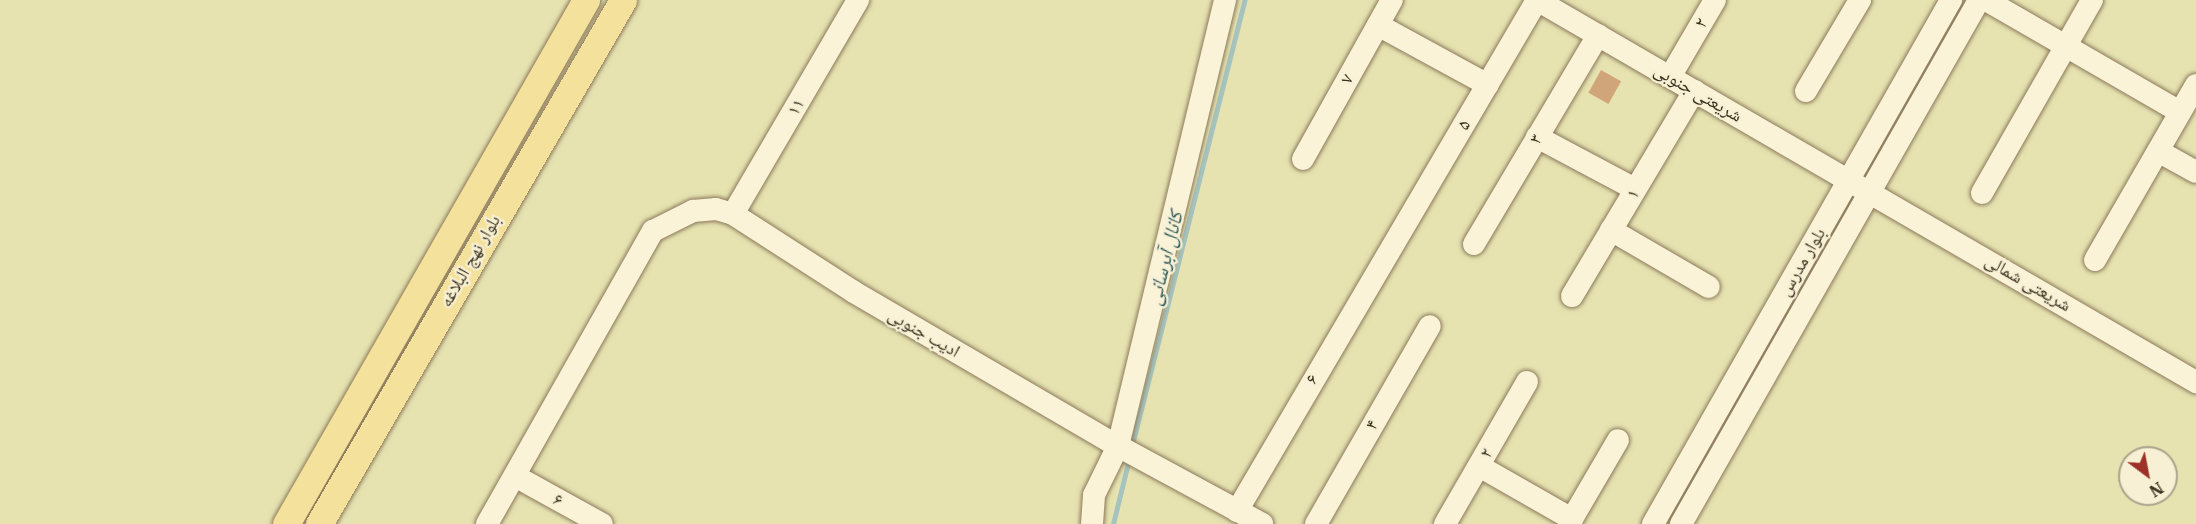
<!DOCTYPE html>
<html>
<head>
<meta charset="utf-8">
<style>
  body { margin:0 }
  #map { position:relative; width:2196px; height:524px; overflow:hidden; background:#f0e7c4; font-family:"IBM Plex Serif","Noto Naskh Arabic",serif }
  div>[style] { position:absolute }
  .farmland>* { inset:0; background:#e6e3b1 }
  .stream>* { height:4.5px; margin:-2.25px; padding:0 2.25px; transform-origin:2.25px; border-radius:2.25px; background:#a6c3bd }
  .building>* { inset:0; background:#d0a579; transform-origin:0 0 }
  .roads { filter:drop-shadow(0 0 2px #8c795a) drop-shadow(0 0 2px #8c795a) }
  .minor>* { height:22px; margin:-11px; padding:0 11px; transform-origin:11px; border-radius:11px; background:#faf3d8 }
  .major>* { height:27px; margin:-13.5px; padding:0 13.5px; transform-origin:13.5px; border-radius:13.5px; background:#f4e19b }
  span { translate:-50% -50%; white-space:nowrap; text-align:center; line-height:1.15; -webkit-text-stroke:4.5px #f7f0d4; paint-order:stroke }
  .street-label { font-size:18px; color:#3b2f1e }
  .water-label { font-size:20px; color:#2d5a5c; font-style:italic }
  .north { position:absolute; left:2118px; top:446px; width:60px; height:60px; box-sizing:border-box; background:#f7f0d4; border:2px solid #aca38b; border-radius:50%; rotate:148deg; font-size:16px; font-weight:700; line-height:24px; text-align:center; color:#3b2f1e }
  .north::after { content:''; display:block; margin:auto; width:21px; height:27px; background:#9e3127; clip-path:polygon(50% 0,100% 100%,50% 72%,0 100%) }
</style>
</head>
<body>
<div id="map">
  <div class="farmland">
    <i style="clip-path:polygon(evenodd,0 0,2196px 0,2196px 524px,0 524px,0 0,2130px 458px,2166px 458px,2166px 494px,2130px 494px,2130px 458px)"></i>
  </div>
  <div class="stream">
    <i style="left:1132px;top:445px;width:459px;rotate:-75.8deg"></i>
    <i style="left:1113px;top:524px;width:67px;rotate:-76.2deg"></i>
  </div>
  <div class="building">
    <i style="left:1601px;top:70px;width:23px;height:26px;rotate:29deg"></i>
  </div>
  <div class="roads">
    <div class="minor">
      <i style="left:1986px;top:0;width:224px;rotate:30deg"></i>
      <i style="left:1378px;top:25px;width:125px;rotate:28.6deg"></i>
      <i style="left:1670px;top:77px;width:89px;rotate:-59.7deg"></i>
      <i style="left:1806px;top:91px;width:106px;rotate:-59.3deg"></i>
      <i style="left:1537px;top:137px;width:111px;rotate:28deg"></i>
      <i style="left:2158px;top:151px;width:43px;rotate:28.9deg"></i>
      <i style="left:1303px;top:159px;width:182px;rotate:-60.8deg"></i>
      <i style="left:1982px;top:193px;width:222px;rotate:-60.3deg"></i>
      <i style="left:733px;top:214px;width:248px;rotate:-59.7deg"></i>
      <i style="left:1611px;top:230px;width:113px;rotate:30.2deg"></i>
      <i style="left:1474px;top:244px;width:243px;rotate:-59.3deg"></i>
      <i style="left:2095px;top:260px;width:202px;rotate:-60deg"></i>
      <i style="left:1572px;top:296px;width:239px;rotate:-59.2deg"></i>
      <i style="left:1479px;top:466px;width:107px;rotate:29.7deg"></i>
      <i style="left:515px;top:476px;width:99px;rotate:28.9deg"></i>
      <i style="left:1237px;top:511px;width:593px;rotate:-59.58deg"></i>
      <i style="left:1537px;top:0;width:762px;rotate:30.1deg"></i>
      <i style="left:487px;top:524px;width:337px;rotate:-60.5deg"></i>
      <i style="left:653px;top:231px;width:45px;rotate:-26.6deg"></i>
      <i style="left:693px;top:211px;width:23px;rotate:-5deg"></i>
      <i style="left:716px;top:209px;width:18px;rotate:16deg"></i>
      <i style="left:733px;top:214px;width:144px;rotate:32.8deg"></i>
      <i style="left:854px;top:292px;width:306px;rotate:30.3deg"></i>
      <i style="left:1118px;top:446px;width:164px;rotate:28.4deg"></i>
      <i style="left:1092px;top:524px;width:29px;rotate:-86deg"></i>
      <i style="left:1094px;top:495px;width:55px;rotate:-63.9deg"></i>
      <i style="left:1118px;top:446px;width:459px;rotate:-76.5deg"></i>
      <i style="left:1316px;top:524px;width:228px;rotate:-60.1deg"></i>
      <i style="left:1445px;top:524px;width:164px;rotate:-60deg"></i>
      <i style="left:1569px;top:524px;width:97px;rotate:-59.7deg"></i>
      <i style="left:1653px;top:524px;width:603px;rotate:-60.37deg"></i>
      <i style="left:1681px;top:524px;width:603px;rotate:-60.37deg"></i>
    </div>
    <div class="major">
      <i style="left:286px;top:524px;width:604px;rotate:-60.21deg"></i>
      <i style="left:319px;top:524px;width:606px;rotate:-59.88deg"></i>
    </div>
  </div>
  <div class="street-label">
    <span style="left:1701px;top:23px;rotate:-59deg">۲</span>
    <span style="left:1347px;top:79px;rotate:-61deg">۷</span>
    <span style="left:1698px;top:93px;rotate:30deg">شریعتی جنوبی</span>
    <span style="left:796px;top:107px;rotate:-60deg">۱۱</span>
    <span style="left:1464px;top:125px;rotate:-60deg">۵</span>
    <span style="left:1536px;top:139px;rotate:-59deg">۳</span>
    <span style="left:1633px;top:194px;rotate:-59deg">۱</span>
    <span style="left:470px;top:261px;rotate:-60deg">بلوار نهج البلاغه</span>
    <span style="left:1802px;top:262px;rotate:-60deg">بلوار مدرس</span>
    <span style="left:2028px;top:283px;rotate:30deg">شریعتی شمالی</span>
    <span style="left:924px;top:333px;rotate:30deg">ادیب جنوبی</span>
    <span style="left:1312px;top:379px;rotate:-59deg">۶</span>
    <span style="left:1372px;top:425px;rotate:-60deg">۴</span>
    <span style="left:1486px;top:453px;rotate:-60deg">۲</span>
    <span style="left:558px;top:500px;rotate:29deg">۶</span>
  </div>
  <div class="water-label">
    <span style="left:1164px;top:258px;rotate:-76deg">کانال آبرسانی</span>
  </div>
  <div class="north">N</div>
</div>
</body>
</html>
